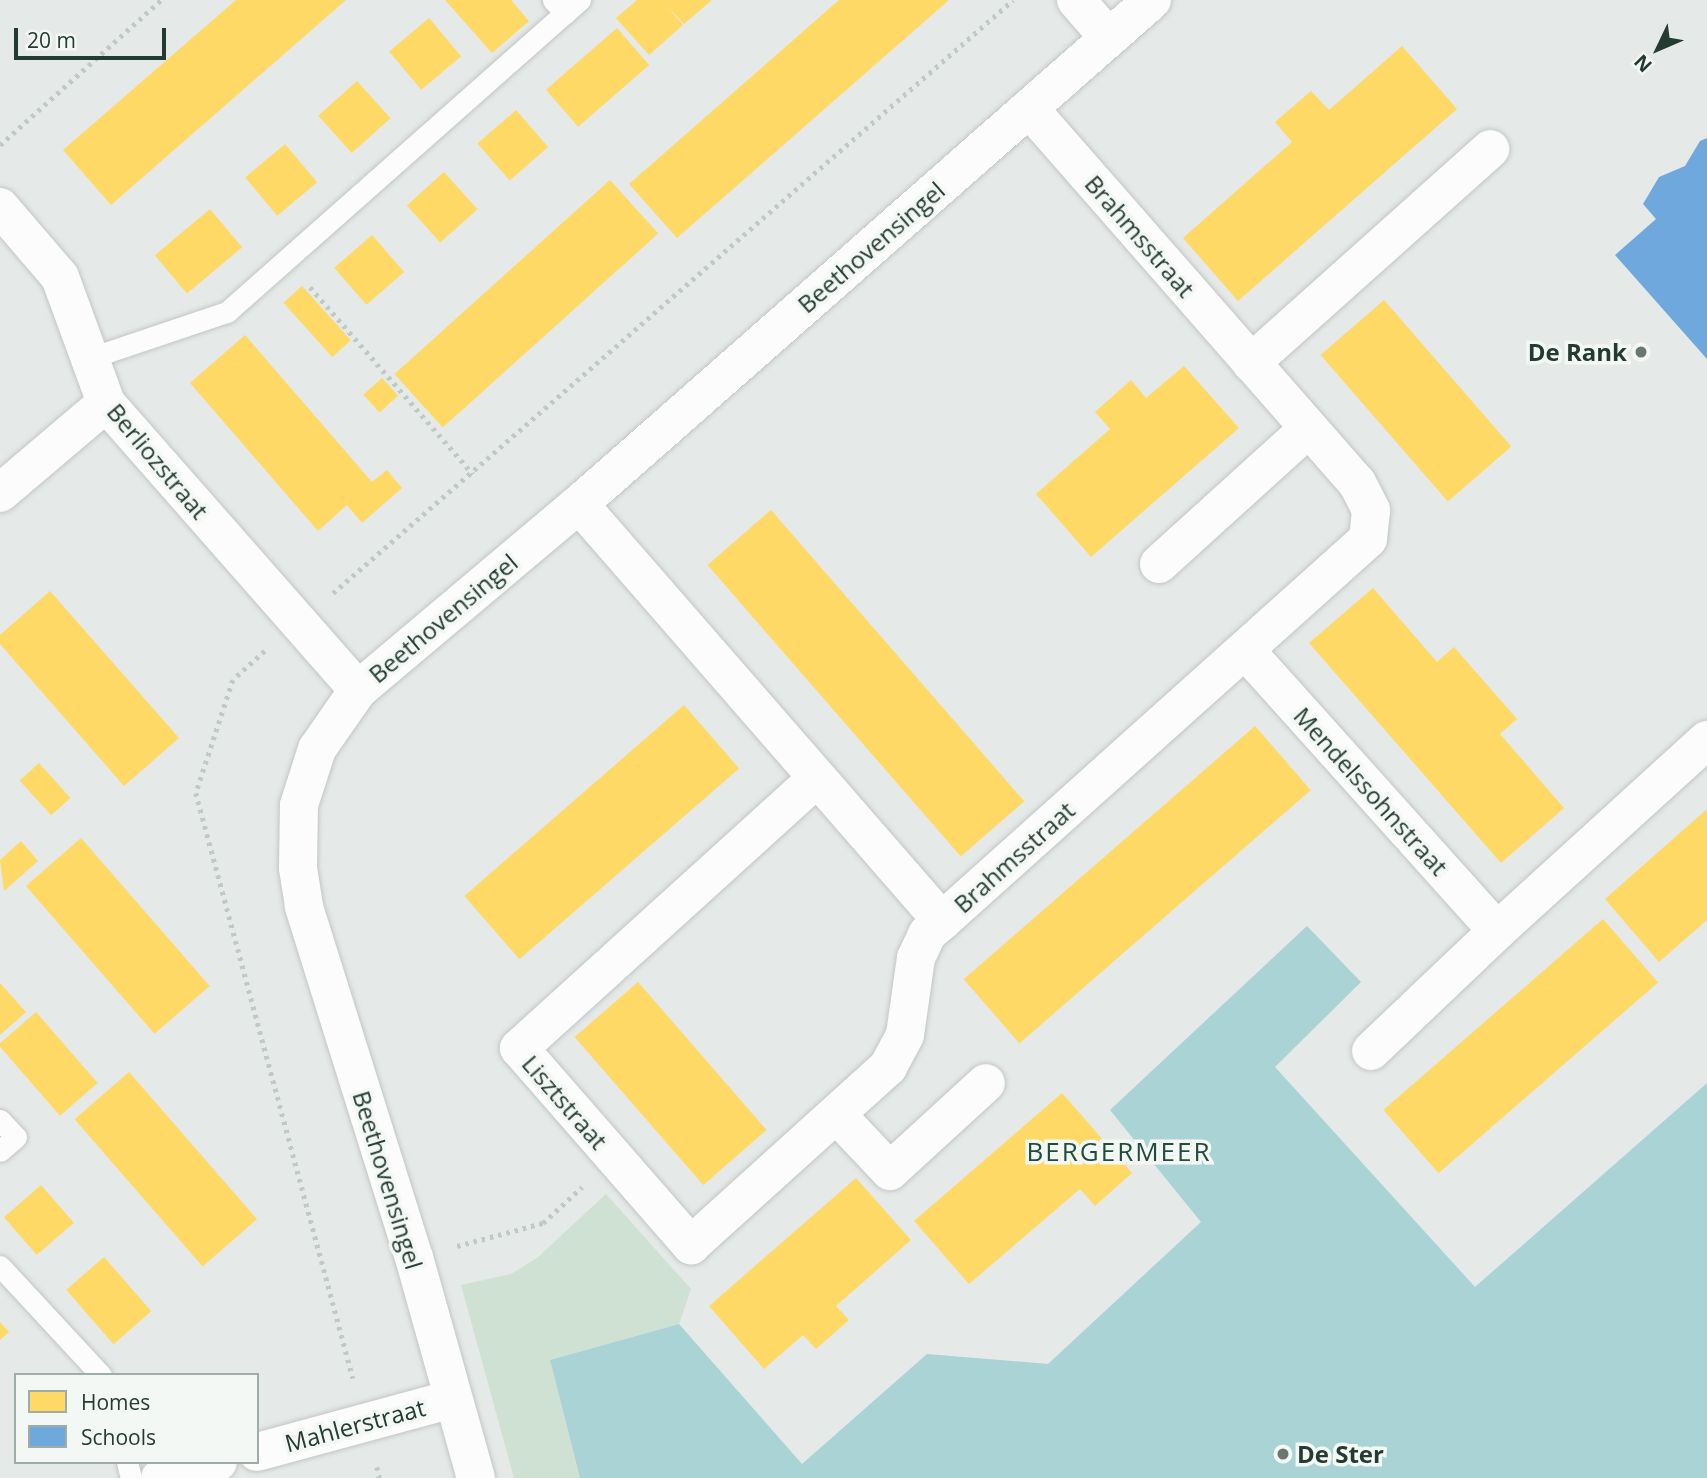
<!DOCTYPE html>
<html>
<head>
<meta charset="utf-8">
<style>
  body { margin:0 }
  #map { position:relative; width:1707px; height:1478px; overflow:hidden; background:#e5e9e7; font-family:"Open Sans",sans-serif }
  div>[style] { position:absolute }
  .green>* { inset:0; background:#cfe1d3 }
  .water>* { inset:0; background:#a9d3d4 }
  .homes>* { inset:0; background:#ffd966; transform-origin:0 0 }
  .schools>* { inset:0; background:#6fa8dc }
  .path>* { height:4.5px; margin-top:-2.25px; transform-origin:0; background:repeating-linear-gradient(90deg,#c1c9c5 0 3.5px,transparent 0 8.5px) }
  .roads { filter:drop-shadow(0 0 2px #c2c6c4) drop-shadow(0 0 2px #c2c6c4) }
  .lane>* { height:21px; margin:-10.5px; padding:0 10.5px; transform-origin:10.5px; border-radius:10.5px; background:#fbfcfb }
  .street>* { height:38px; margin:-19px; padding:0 19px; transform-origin:19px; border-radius:19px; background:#fbfcfb }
  .dots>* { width:19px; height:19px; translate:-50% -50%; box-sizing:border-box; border:4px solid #f3f8f5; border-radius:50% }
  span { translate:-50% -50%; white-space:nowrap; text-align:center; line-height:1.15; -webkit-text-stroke:7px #f3f8f5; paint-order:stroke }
  .street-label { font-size:24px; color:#243b32 }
  .poi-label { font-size:24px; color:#243b32; font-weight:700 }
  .right { translate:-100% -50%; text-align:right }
  .left { translate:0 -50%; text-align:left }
  .neighbourhood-label { font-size:26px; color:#214c3c; letter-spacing:2px }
  .legend { position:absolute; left:14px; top:1373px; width:245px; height:91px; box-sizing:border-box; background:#f3f8f5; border:2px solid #a0aca7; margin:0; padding:9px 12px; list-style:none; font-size:21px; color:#243b32 }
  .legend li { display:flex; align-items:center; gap:14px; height:35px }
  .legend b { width:35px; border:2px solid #a0aca7 }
  .north { position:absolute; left:1623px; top:14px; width:70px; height:70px; -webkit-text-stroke:5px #f3f8f5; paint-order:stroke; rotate:226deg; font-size:19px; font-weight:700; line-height:28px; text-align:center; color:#243b32 }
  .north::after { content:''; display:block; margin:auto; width:24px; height:32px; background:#243b32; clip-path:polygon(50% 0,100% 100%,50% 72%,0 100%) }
  .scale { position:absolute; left:14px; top:28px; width:152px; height:32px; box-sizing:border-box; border:4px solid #243b32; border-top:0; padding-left:9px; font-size:21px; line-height:24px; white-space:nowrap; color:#243b32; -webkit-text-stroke:5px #f3f8f5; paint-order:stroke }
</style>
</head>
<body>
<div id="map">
  <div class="green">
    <i style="clip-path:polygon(606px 1194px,691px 1289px,679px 1324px,550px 1360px,580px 1478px,514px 1478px,461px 1285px,511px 1274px,537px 1258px)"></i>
  </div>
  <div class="water">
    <i style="clip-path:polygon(1307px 926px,1361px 982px,1275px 1067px,1475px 1287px,1707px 1083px,1707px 1478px,580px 1478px,550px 1360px,679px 1324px,802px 1464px,927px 1354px,1048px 1364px,1201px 1222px,1110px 1110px)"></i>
  </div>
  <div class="homes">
    <i style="clip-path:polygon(236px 0,346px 0,111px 205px,63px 150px)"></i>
    <i style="clip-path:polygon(445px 0,511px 0,529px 21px,492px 53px)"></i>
    <i style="clip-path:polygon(637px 0,712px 0,684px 24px,666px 5px,683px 25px,649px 55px,616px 18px)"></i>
    <i style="clip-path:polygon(839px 0,949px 0,677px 238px,629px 184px)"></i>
    <i style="left:429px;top:18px;width:50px;height:52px;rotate:50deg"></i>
    <i style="left:617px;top:28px;width:49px;height:94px;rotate:49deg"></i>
    <i style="clip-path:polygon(1402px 46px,1457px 109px,1238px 301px,1183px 238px,1292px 142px,1275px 122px,1311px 91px,1329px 110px)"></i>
    <i style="left:357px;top:81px;width:50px;height:52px;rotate:48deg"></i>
    <i style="left:516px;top:110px;width:49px;height:51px;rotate:49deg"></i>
    <i style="left:285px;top:144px;width:50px;height:52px;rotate:50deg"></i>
    <i style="left:444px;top:172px;width:50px;height:50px;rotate:48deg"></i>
    <i style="left:610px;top:180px;width:72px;height:290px;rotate:48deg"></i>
    <i style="left:210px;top:209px;width:50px;height:72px;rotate:50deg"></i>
    <i style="left:372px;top:235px;width:49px;height:50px;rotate:49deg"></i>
    <i style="left:302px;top:286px;width:73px;height:25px;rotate:48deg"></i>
    <i style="left:1384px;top:300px;width:194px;height:84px;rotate:49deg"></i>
    <i style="clip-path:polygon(245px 335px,372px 482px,387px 470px,402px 488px,362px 523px,347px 505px,318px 531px,190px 383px)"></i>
    <i style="clip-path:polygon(1184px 366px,1239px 428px,1091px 557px,1036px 494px,1110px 429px,1095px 412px,1131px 380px,1146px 398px)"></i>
    <i style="left:382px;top:378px;width:24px;height:25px;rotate:48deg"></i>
    <i style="left:771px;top:510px;width:386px;height:84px;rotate:49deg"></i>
    <i style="clip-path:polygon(1373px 588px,1437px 662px,1454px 647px,1517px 719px,1500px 734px,1564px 808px,1501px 863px,1309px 643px)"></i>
    <i style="clip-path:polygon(50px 591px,179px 738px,124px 786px,0 644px,0 635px)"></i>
    <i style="left:684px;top:705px;width:84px;height:291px;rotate:49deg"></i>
    <i style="left:1255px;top:726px;width:85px;height:386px;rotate:49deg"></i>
    <i style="left:39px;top:763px;width:47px;height:26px;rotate:48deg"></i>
    <i style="clip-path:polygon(1707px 809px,1707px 920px,1659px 962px,1605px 899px)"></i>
    <i style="left:81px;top:838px;width:196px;height:73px;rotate:49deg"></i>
    <i style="clip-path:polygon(21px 841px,38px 861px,4px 891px,0 860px)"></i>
    <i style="left:1603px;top:919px;width:84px;height:291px;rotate:49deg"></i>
    <i style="left:638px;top:982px;width:196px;height:84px;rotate:49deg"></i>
    <i style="clip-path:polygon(0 983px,26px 1012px,0 1035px)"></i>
    <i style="left:36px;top:1012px;width:94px;height:50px;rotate:49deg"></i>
    <i style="left:129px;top:1072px;width:195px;height:72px;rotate:49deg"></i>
    <i style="clip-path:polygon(1062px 1093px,1132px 1173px,1095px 1206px,1080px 1189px,969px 1284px,914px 1221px)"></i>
    <i style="clip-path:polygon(856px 1178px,911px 1240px,836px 1306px,849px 1320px,816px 1349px,803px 1335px,764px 1369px,709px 1306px)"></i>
    <i style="left:41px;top:1185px;width:50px;height:49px;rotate:49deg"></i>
    <i style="left:104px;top:1257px;width:72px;height:50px;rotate:49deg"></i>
    <i style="clip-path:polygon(0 1322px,9px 1332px,0 1340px)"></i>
  </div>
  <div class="schools">
    <i style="clip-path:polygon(1707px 138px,1707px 359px,1615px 255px,1656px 219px,1643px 204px,1659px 177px,1685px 166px,1700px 141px)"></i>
  </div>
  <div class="path">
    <i style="left:0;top:145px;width:217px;rotate:-42deg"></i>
    <i style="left:310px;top:287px;width:248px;rotate:48.9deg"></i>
    <i style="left:333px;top:593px;width:902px;rotate:-41.09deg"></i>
    <i style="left:265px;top:651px;width:43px;rotate:137.8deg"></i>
    <i style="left:233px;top:680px;width:119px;rotate:108.1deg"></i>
    <i style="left:196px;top:793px;width:606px;rotate:74.98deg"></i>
    <i style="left:457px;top:1246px;width:89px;rotate:-15deg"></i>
    <i style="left:543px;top:1223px;width:53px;rotate:-42.7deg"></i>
    <i style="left:377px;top:1467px;width:11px;rotate:75deg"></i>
  </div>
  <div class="roads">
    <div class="lane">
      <i style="left:553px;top:0;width:18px;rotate:47deg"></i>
      <i style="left:565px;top:13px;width:20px;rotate:-41deg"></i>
      <i style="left:90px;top:358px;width:145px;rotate:-18.6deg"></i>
      <i style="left:227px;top:312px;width:451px;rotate:-41.5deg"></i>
      <i style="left:0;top:1120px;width:23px;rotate:47deg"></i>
      <i style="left:16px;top:1137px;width:21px;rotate:139deg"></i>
      <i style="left:0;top:1266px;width:149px;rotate:47.2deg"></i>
      <i style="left:127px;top:1462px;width:16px;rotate:76deg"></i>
    </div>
    <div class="street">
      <i style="left:1076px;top:0;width:50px;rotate:49deg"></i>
      <i style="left:0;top:207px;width:92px;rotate:49.4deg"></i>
      <i style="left:60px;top:277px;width:134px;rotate:69.9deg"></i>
      <i style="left:106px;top:403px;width:382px;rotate:48.7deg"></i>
      <i style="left:1251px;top:363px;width:321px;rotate:-41.8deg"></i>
      <i style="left:0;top:493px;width:139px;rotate:-40.3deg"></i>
      <i style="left:579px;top:504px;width:553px;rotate:48.96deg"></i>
      <i style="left:942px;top:921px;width:572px;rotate:-41.88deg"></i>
      <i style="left:1368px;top:539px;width:29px;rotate:-84deg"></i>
      <i style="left:1371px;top:510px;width:30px;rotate:-117deg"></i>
      <i style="left:1357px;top:483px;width:498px;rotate:-131.2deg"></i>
      <i style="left:1159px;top:564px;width:201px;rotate:-42.2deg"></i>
      <i style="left:1246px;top:651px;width:376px;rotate:48.1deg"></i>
      <i style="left:1497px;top:931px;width:174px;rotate:136.4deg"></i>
      <i style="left:816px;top:779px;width:401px;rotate:137.8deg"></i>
      <i style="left:519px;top:1048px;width:262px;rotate:48.9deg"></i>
      <i style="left:691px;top:1245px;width:266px;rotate:-42.1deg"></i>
      <i style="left:888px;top:1067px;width:36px;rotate:-62deg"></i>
      <i style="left:905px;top:1035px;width:78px;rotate:-81.9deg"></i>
      <i style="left:916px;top:958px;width:26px;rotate:-65deg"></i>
      <i style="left:927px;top:934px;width:20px;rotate:-41deg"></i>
      <i style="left:1497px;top:931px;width:284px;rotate:-42.3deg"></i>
      <i style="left:837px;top:1115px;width:77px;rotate:46.6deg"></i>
      <i style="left:890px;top:1171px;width:130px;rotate:-42.5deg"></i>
      <i style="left:257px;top:1452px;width:202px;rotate:-15.2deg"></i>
      <i style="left:160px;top:1478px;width:60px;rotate:-15.4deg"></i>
      <i style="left:476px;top:1478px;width:229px;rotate:-105.7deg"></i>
      <i style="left:414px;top:1258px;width:369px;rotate:-107.4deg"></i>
      <i style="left:304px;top:906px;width:38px;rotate:-99deg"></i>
      <i style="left:298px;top:868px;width:63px;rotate:-89.1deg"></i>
      <i style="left:299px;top:805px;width:59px;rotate:-72.2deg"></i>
      <i style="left:317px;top:749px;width:72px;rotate:-55.2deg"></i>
      <i style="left:358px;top:690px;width:289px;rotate:-40.1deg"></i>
      <i style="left:579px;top:504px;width:763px;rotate:-41.33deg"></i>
    </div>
  </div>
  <div class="dots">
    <i style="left:1641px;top:352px;background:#687871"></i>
    <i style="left:1283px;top:1454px;background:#687871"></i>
  </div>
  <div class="street-label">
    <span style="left:1140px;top:236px;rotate:49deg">Brahmsstraat</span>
    <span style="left:871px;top:247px;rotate:-41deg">Beethovensingel</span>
    <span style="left:158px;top:461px;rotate:50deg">Berliozstraat</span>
    <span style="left:443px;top:618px;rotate:-40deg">Beethovensingel</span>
    <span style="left:1371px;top:791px;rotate:48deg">Mendelssohnstraat</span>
    <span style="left:1014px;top:857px;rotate:-42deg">Brahmsstraat</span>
    <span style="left:565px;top:1102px;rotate:49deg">Lisztstraat</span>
    <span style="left:388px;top:1180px;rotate:73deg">Beethovensingel</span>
    <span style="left:355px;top:1425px;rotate:-15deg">Mahlerstraat</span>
  </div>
  <div class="poi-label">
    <span class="right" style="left:1627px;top:352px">De Rank</span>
    <span class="left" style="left:1297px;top:1454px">De Ster</span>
  </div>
  <div class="neighbourhood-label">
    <span style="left:1119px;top:1152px">BERGERMEER</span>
  </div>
  <ul class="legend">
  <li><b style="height:19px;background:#ffd966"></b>Homes</li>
  <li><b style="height:19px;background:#6fa8dc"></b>Schools</li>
  </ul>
  <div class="north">N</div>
  <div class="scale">20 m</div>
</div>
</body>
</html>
